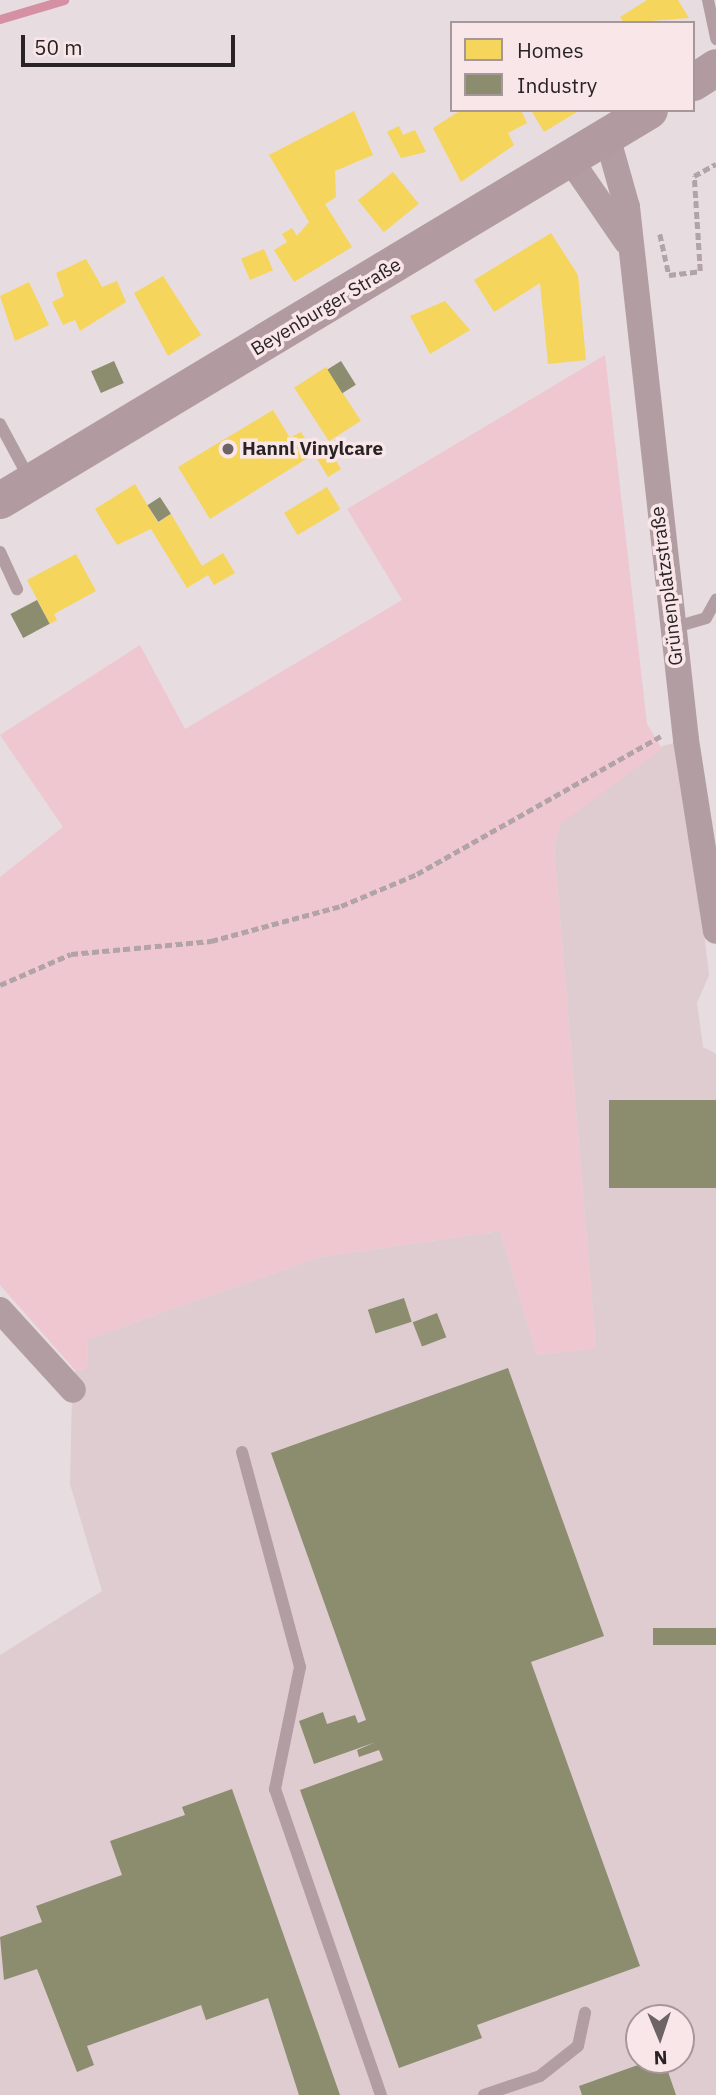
<!DOCTYPE html>
<html>
<head>
<meta charset="utf-8">
<style>
  body { margin:0 }
  #map { position:relative; width:716px; height:2095px; overflow:hidden; background:#e7dcdf; font-family:"IBM Plex Sans",sans-serif }
  div>[style] { position:absolute }
  .built>* { inset:0; background:#deccd0 }
  .green>* { inset:0; background:#efc7d0 }
  .homes>* { inset:0; background:#f6d55c; transform-origin:0 0 }
  .industry>* { inset:0; background:#8c8c6e; transform-origin:0 0 }
  .stream>* { height:9px; margin:-4.5px; padding:0 4.5px; transform-origin:4.5px; border-radius:4.5px; background:#d590a3 }
  .path>* { height:4.5px; margin-top:-2.25px; transform-origin:0; background:repeating-linear-gradient(90deg,#b2a3a7 0 7px,transparent 0 10.5px) }
  .lane>* { height:12px; margin:-6px; padding:0 6px; transform-origin:6px; border-radius:6px; background:#b29da3 }
  .street>* { height:26px; margin:-13px; padding:0 13px; transform-origin:13px; border-radius:13px; background:#b29da3 }
  .secondary>* { height:37px; margin:-18.5px; padding:0 18.5px; transform-origin:18.5px; border-radius:18.5px; background:#b19ba1 }
  .dots>* { width:19px; height:19px; translate:-50% -50%; box-sizing:border-box; border:4px solid #f9e6e9; border-radius:50% }
  span { translate:-50% -50%; white-space:nowrap; text-align:center; line-height:1.15; -webkit-text-stroke:7px #f9e6e9; paint-order:stroke }
  .street-label { font-size:19px; color:#2a2324 }
  .poi-label { font-size:19px; color:#2a2324; font-weight:700 }
  .left { translate:0 -50%; text-align:left }
  .legend { position:absolute; left:450px; top:21px; width:245px; height:91px; box-sizing:border-box; background:#f9e6e9; border:2px solid #a6989a; margin:0; padding:9px 12px; list-style:none; font-size:21px; color:#2a2324 }
  .legend li { display:flex; align-items:center; gap:14px; height:35px }
  .legend b { width:35px; border:2px solid #a6989a }
  .north { position:absolute; left:625px; top:2004px; width:70px; height:70px; box-sizing:border-box; background:#f9e6e9; border:2px solid #a6989a; border-radius:50%; rotate:178deg; font-size:19px; font-weight:700; line-height:28px; text-align:center; color:#2a2324 }
  .north::after { content:''; display:block; margin:auto; width:24px; height:32px; background:#6c6465; clip-path:polygon(50% 0,100% 100%,50% 72%,0 100%) }
  .scale { position:absolute; left:21px; top:35px; width:214px; height:32px; box-sizing:border-box; border:4px solid #2a2324; border-top:0; padding-left:9px; font-size:21px; line-height:24px; white-space:nowrap; color:#2a2324; -webkit-text-stroke:5px #f9e6e9; paint-order:stroke }
</style>
</head>
<body>
<div id="map">
  <div class="built">
    <i style="clip-path:polygon(evenodd,681px 741px,709px 975px,697px 1003px,703px 1047px,716px 1054px,716px 2095px,0 2095px,0 1655px,102px 1591px,70px 1484px,72px 1396px,75px 1370px,87px 1369px,88px 1339px,320px 1257px,500px 1231px,537px 1355px,596px 1348px,554px 846px,561px 821px,663px 746px,681px 741px,639px 2018px,681px 2018px,681px 2060px,639px 2060px,639px 2018px)"></i>
  </div>
  <div class="green">
    <i style="clip-path:polygon(605px 355px,647px 724px,662px 749px,560px 824px,554px 846px,596px 1348px,537px 1355px,500px 1231px,320px 1257px,88px 1339px,87px 1369px,75px 1370px,0 1285px,0 877px,63px 827px,0 735px,140px 645px,185px 729px,402px 600px,347px 509px)"></i>
  </div>
  <div class="homes">
    <i style="clip-path:polygon(647px 0,678px 0,689px 18px,624px 23px,620px 17px)"></i>
    <i style="clip-path:polygon(461px 110px,521px 110px,527px 123px,508px 133px,514px 145px,461px 182px,433px 128px)"></i>
    <i style="clip-path:polygon(531px 110px,580px 110px,544px 132px)"></i>
    <i style="clip-path:polygon(354px 111px,373px 155px,335px 171px,336px 197px,325px 204px,352px 247px,294px 282px,274px 250px,287px 242px,282px 234px,292px 228px,297px 236px,309px 222px,269px 155px)"></i>
    <i style="clip-path:polygon(399px 126px,403px 135px,415px 130px,426px 152px,401px 158px,387px 132px)"></i>
    <i style="left:393px;top:172px;width:41px;height:45px;rotate:51deg"></i>
    <i style="clip-path:polygon(551px 233px,578px 275px,586px 360px,548px 364px,540px 283px,494px 312px,474px 280px)"></i>
    <i style="left:264px;top:249px;width:23px;height:25px;rotate:67deg"></i>
    <i style="clip-path:polygon(86px 259px,102px 287px,117px 281px,126px 302px,80px 331px,75px 320px,63px 325px,52px 302px,64px 296px,56px 273px)"></i>
    <i style="clip-path:polygon(163px 276px,201px 335px,168px 356px,134px 293px)"></i>
    <i style="clip-path:polygon(29px 282px,49px 325px,15px 341px,0 296px)"></i>
    <i style="clip-path:polygon(445px 301px,470px 330px,430px 354px,410px 316px)"></i>
    <i style="left:326px;top:367px;width:64px;height:38px;rotate:57deg"></i>
    <i style="clip-path:polygon(273px 410px,290px 438px,301px 432px,314px 453px,327px 446px,341px 469px,328px 477px,314px 454px,210px 519px,178px 467px)"></i>
    <i style="clip-path:polygon(135px 484px,158px 523px,171px 514px,202px 566px,223px 553px,235px 573px,214px 585px,208px 575px,187px 588px,151px 529px,117px 545px,95px 509px)"></i>
    <i style="left:327px;top:487px;width:26px;height:50px;rotate:59deg"></i>
    <i style="clip-path:polygon(76px 554px,96px 591px,54px 614px,57px 620px,50px 624px,27px 580px)"></i>
  </div>
  <div class="industry">
    <i style="left:114px;top:361px;width:24px;height:25px;rotate:66deg"></i>
    <i style="left:341px;top:361px;width:28px;height:16px;rotate:58deg"></i>
    <i style="left:160px;top:497px;width:20px;height:15px;rotate:57deg"></i>
    <i style="left:37px;top:600px;width:27px;height:30px;rotate:62deg"></i>
    <i style="left:716px;top:1100px;width:88px;height:107px;rotate:90deg"></i>
    <i style="left:404px;top:1298px;width:25px;height:38px;rotate:72deg"></i>
    <i style="left:437px;top:1313px;width:26px;height:26px;rotate:69deg"></i>
    <i style="clip-path:polygon(508px 1368px,604px 1636px,531px 1662px,640px 1966px,477px 2025px,482px 2038px,399px 2068px,300px 1790px,383px 1760px,379px 1750px,359px 1757px,357px 1750px,376px 1742px,314px 1764px,299px 1721px,323px 1712px,327px 1724px,355px 1715px,358px 1723px,366px 1720px,271px 1453px)"></i>
    <i style="left:716px;top:1628px;width:17px;height:63px;rotate:90deg"></i>
    <i style="clip-path:polygon(232px 1789px,302px 1987px,340px 2095px,299px 2095px,268px 1998px,206px 2020px,201px 2005px,87px 2046px,94px 2065px,77px 2072px,37px 1969px,4px 1980px,0 1937px,42px 1922px,36px 1906px,122px 1875px,110px 1841px,185px 1815px,182px 1807px)"></i>
    <i style="clip-path:polygon(652px 2060px,664px 2060px,676px 2095px,582px 2095px,579px 2086px)"></i>
  </div>
  <div class="stream">
    <i style="left:0;top:19px;width:67px;rotate:-16.5deg"></i>
  </div>
  <div class="path">
    <i style="left:660px;top:234px;width:42px;rotate:77.6deg"></i>
    <i style="left:669px;top:275px;width:31px;rotate:-7deg"></i>
    <i style="left:700px;top:271px;width:95px;rotate:-93.6deg"></i>
    <i style="left:694px;top:176px;width:25px;rotate:-29deg"></i>
    <i style="left:0;top:985px;width:77px;rotate:-23.6deg"></i>
    <i style="left:71px;top:954px;width:141px;rotate:-5.3deg"></i>
    <i style="left:211px;top:941px;width:135px;rotate:-15.1deg"></i>
    <i style="left:341px;top:906px;width:82px;rotate:-22.8deg"></i>
    <i style="left:417px;top:874px;width:280px;rotate:-29.5deg"></i>
  </div>
  <div class="lane">
    <i style="left:708px;top:0;width:40px;rotate:78deg"></i>
    <i style="left:0;top:424px;width:64px;rotate:61.8deg"></i>
    <i style="left:0;top:552px;width:41px;rotate:65.3deg"></i>
    <i style="left:672px;top:628px;width:35px;rotate:-16deg"></i>
    <i style="left:706px;top:618px;width:21px;rotate:-61deg"></i>
    <i style="left:242px;top:1452px;width:223px;rotate:74.9deg"></i>
    <i style="left:300px;top:1667px;width:125px;rotate:101.6deg"></i>
    <i style="left:275px;top:1789px;width:324px;rotate:70.9deg"></i>
    <i style="left:484px;top:2095px;width:59px;rotate:-18.7deg"></i>
    <i style="left:540px;top:2076px;width:48px;rotate:-38.3deg"></i>
    <i style="left:578px;top:2046px;width:34px;rotate:-78deg"></i>
  </div>
  <div class="street">
    <i style="left:607px;top:136px;width:74px;rotate:74.3deg"></i>
    <i style="left:627px;top:207px;width:536px;rotate:83.68deg"></i>
    <i style="left:686px;top:740px;width:193px;rotate:81.1deg"></i>
    <i style="left:569px;top:158px;width:101px;rotate:55.5deg"></i>
    <i style="left:0;top:1310px;width:108px;rotate:47.6deg"></i>
  </div>
  <div class="secondary">
    <i style="left:693px;top:82px;width:27px;rotate:-33deg"></i>
    <i style="left:0;top:500px;width:757px;rotate:-31deg"></i>
  </div>
  <div class="dots">
    <i style="left:228px;top:449px;background:#6c6465"></i>
  </div>
  <div class="street-label">
    <span style="left:326px;top:307px;rotate:-31deg">Beyenburger Straße</span>
    <span style="left:667px;top:586px;rotate:-97deg">Grünenplatzstraße</span>
  </div>
  <div class="poi-label">
    <span class="left" style="left:242px;top:449px">Hannl Vinylcare</span>
  </div>
  <ul class="legend">
  <li><b style="height:19px;background:#f6d55c"></b>Homes</li>
  <li><b style="height:19px;background:#8c8c6e"></b>Industry</li>
  </ul>
  <div class="north">N</div>
  <div class="scale">50 m</div>
</div>
</body>
</html>
